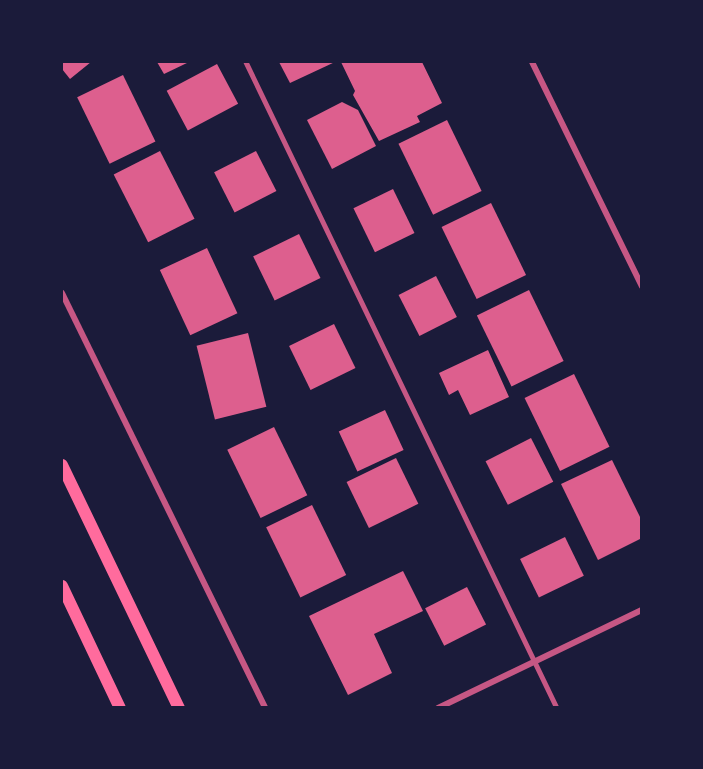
<!DOCTYPE html>
<html>
<head>
<meta charset="utf-8">
<style>
  body { margin:0 }
  #map { position:relative; width:703px; height:769px; overflow:hidden; background:#1b1b3a; font-family:"Open Sans",sans-serif }
  div>[style] { position:absolute }
  .building>* { inset:0; background:#dd5f8e; transform-origin:0 0 }
  .service>* { height:4.5px; margin:-2.25px; padding:0 2.25px; transform-origin:2.25px; border-radius:2.25px; background:#c65784 }
  .minor>* { height:6px; margin:-3px; padding:0 3px; transform-origin:3px; border-radius:3px; background:#c65784 }
  .secondary>* { height:12px; margin:-6px; padding:0 6px; transform-origin:6px; border-radius:6px; background:#ff6b9d }
  span { translate:-50% -50%; white-space:nowrap; text-align:center; line-height:1.15; -webkit-text-stroke:6px #1b1b3a; paint-order:stroke }
  .frame { position:absolute; inset:0; border:63px solid #1b1b3a; pointer-events:none }
</style>
</head>
<body>
<div id="map">
  <div class="building">
    <i style="clip-path:polygon(62px 62px,91px 62px,70px 79px,62px 69px)"></i>
    <i style="clip-path:polygon(157px 62px,189px 62px,164px 74px)"></i>
    <i style="clip-path:polygon(279px 62px,335px 62px,290px 83px)"></i>
    <i style="clip-path:polygon(341px 62px,422px 62px,442px 103px,417px 116px,420px 122px,379px 141px,353px 95px,355px 91px)"></i>
    <i style="left:217px;top:64px;width:45px;height:57px;rotate:62deg"></i>
    <i style="left:123px;top:75px;width:74px;height:51px;rotate:64deg"></i>
    <i style="clip-path:polygon(342px 102px,358px 110px,376px 146px,332px 169px,307px 120px)"></i>
    <i style="left:447px;top:120px;width:79px;height:54px;rotate:64deg"></i>
    <i style="left:160px;top:151px;width:76px;height:52px;rotate:63deg"></i>
    <i style="left:256px;top:151px;width:45px;height:47px;rotate:63deg"></i>
    <i style="left:393px;top:189px;width:49px;height:44px;rotate:64deg"></i>
    <i style="left:491px;top:203px;width:80px;height:55px;rotate:64deg"></i>
    <i style="left:299px;top:234px;width:49px;height:51px;rotate:64deg"></i>
    <i style="left:207px;top:248px;width:72px;height:52px;rotate:65deg"></i>
    <i style="left:436px;top:276px;width:46px;height:42px;rotate:63deg"></i>
    <i style="left:529px;top:290px;width:79px;height:58px;rotate:64deg"></i>
    <i style="left:334px;top:324px;width:49px;height:50px;rotate:64deg"></i>
    <i style="left:248px;top:333px;width:76px;height:53px;rotate:76deg"></i>
    <i style="clip-path:polygon(488px 350px,509px 397px,470px 415px,458px 390px,449px 395px,439px 373px)"></i>
    <i style="left:574px;top:374px;width:81px;height:55px;rotate:64deg"></i>
    <i style="left:385px;top:410px;width:44px;height:51px;rotate:65deg"></i>
    <i style="left:274px;top:427px;width:76px;height:52px;rotate:64deg"></i>
    <i style="left:531px;top:438px;width:49px;height:51px;rotate:63deg"></i>
    <i style="left:396px;top:458px;width:51px;height:55px;rotate:64deg"></i>
    <i style="clip-path:polygon(612px 460px,642px 521px,642px 538px,598px 560px,561px 484px)"></i>
    <i style="left:312px;top:505px;width:78px;height:51px;rotate:64deg"></i>
    <i style="left:565px;top:537px;width:43px;height:50px;rotate:64deg"></i>
    <i style="clip-path:polygon(403px 571px,423px 611px,374px 634px,392px 673px,348px 695px,309px 616px)"></i>
    <i style="left:467px;top:587px;width:42px;height:47px;rotate:63deg"></i>
  </div>
  <div class="service">
    <i style="left:246px;top:62px;width:717px;rotate:64.29deg"></i>
  </div>
  <div class="minor">
    <i style="left:532px;top:62px;width:250px;rotate:63.9deg"></i>
    <i style="left:62px;top:293px;width:462px;rotate:63.9deg"></i>
    <i style="left:438px;top:708px;width:226px;rotate:-25.7deg"></i>
  </div>
  <div class="secondary">
    <i style="left:62px;top:465px;width:270px;rotate:64.3deg"></i>
    <i style="left:62px;top:586px;width:135px;rotate:64.6deg"></i>
  </div>
  <div class="frame"></div>
</div>
</body>
</html>
